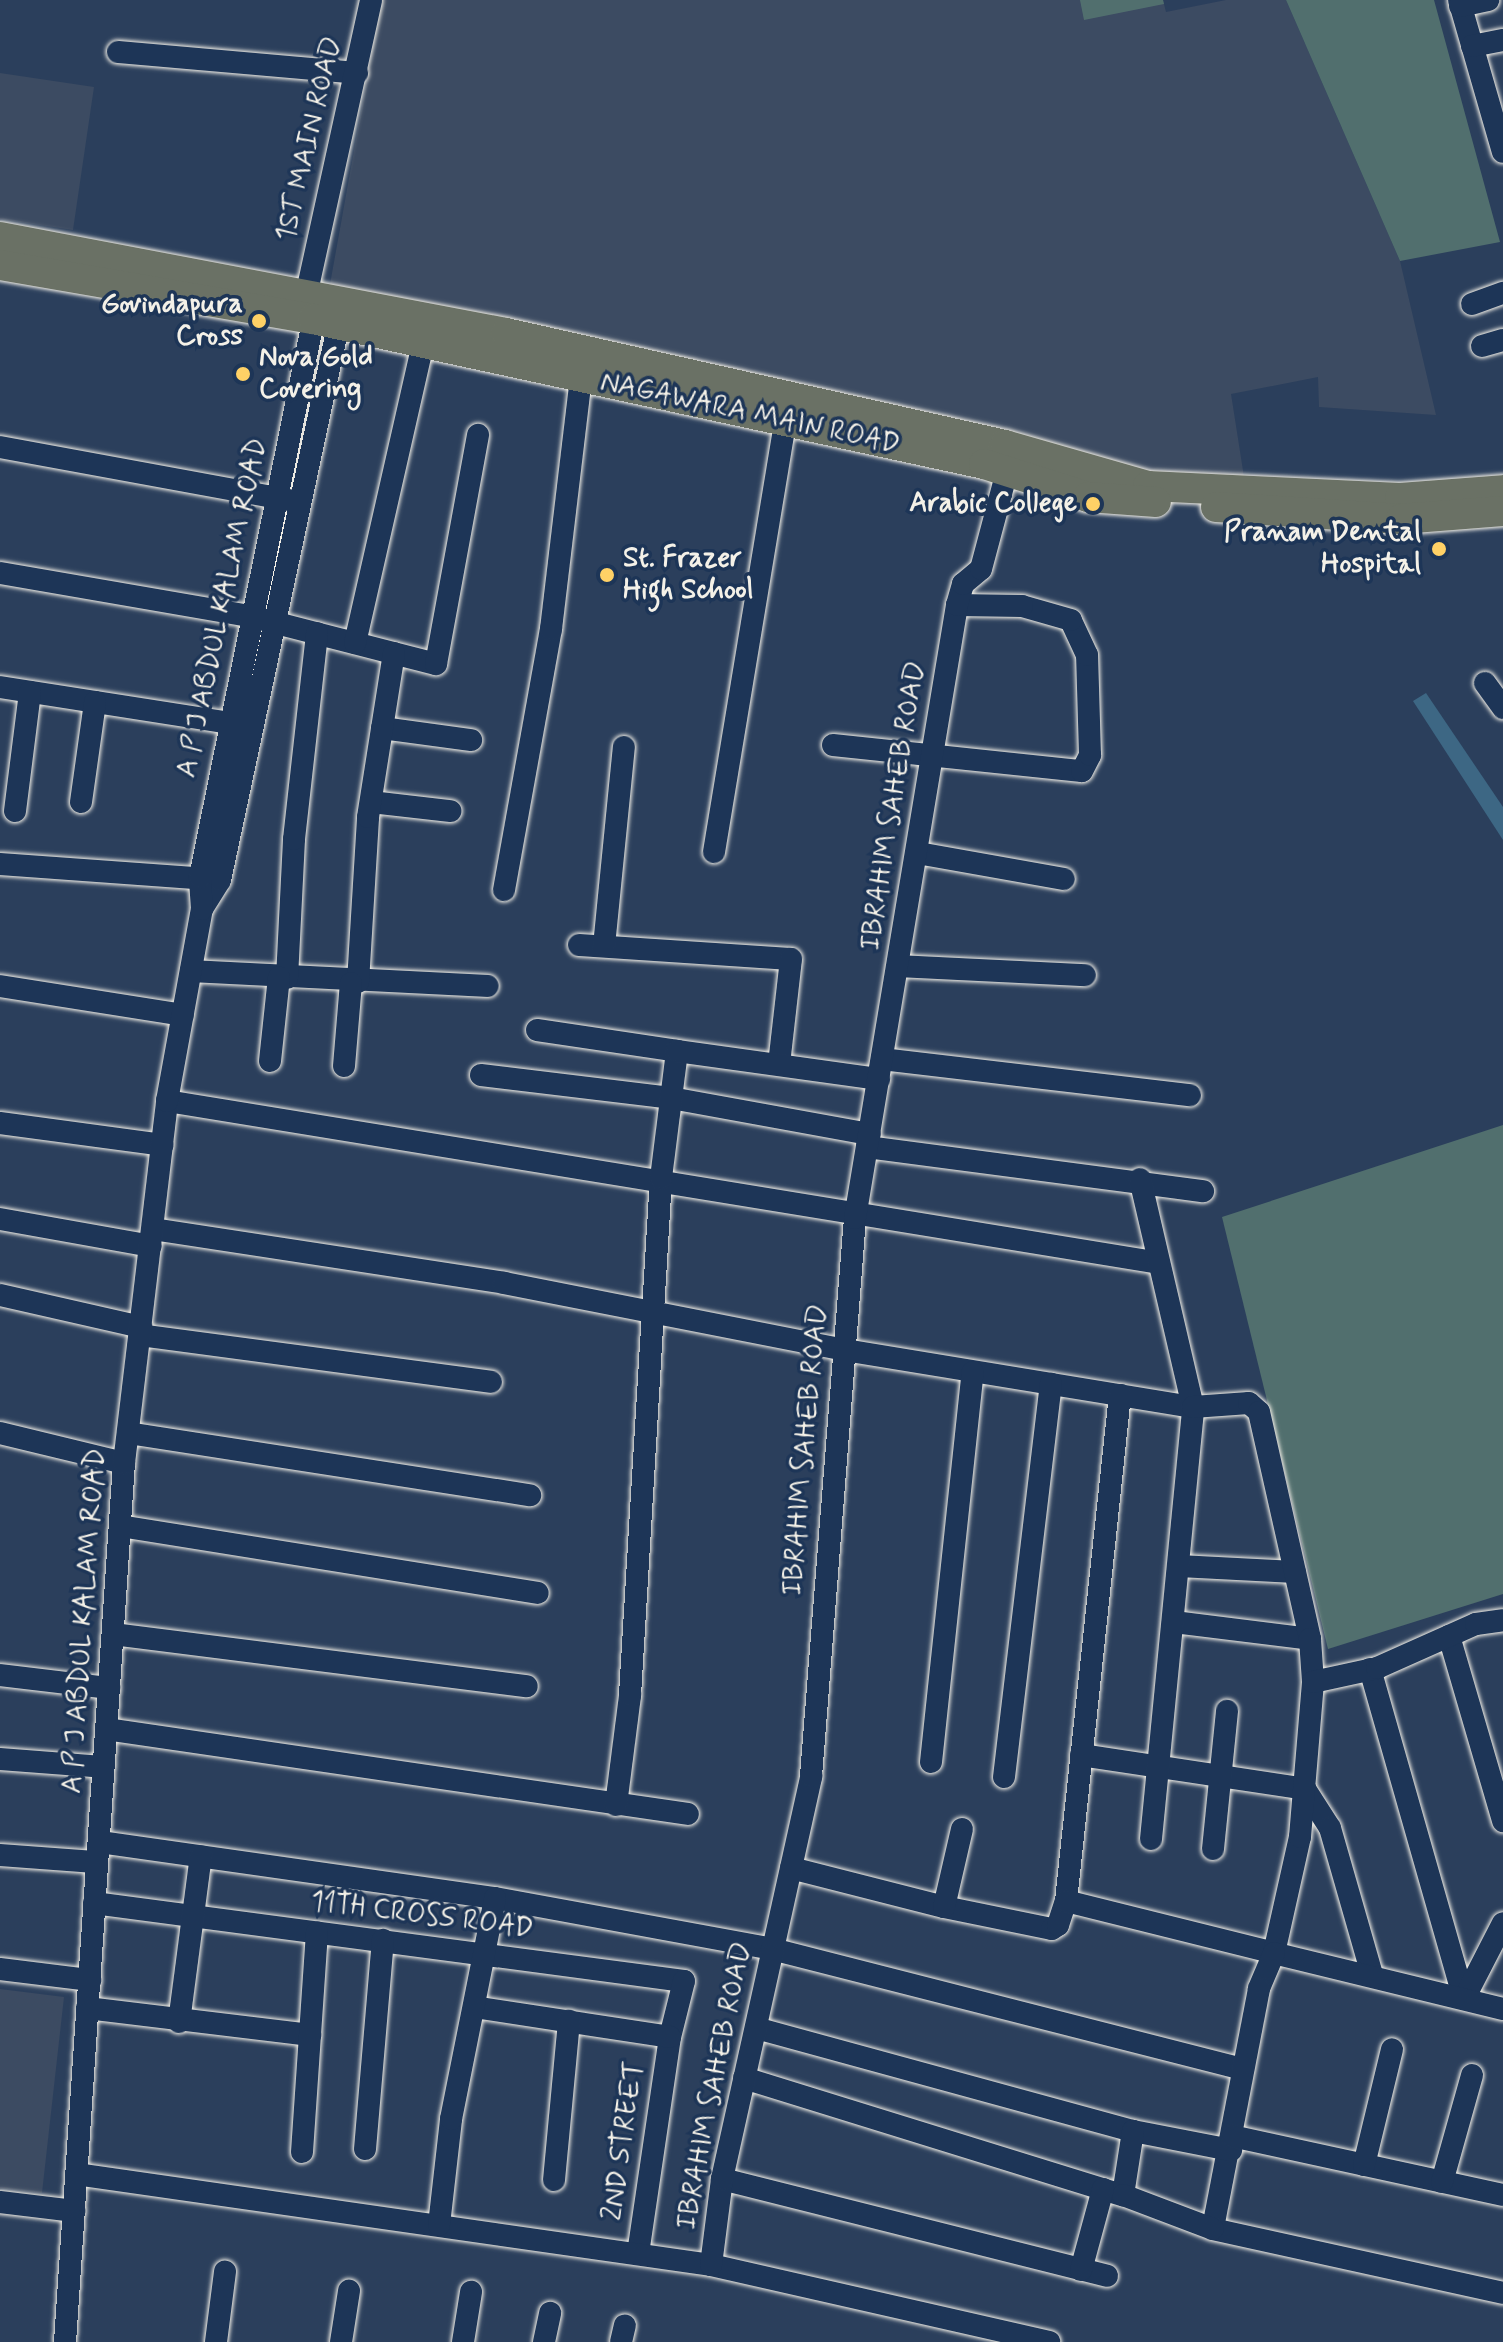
<!DOCTYPE html>
<html>
<head>
<meta charset="utf-8">
<style>
  body { margin:0 }
  #map { position:relative; width:1503px; height:2342px; overflow:hidden; background:#2b3f5c; font-family:Mynerve,sans-serif }
  div>[style] { position:absolute }
  .built>* { inset:0; background:#3c4b62 }
  .green>* { inset:0; background:#516f6e }
  .water>* { inset:0; background:#3d6784 }
  .roads { filter:drop-shadow(0 0 2px #f4f1e8) drop-shadow(0 0 2px #f4f1e8) }
  .minor>* { height:22px; margin:-11px; padding:0 11px; transform-origin:11px; border-radius:11px; background:#1d3557 }
  .major>* { height:30px; margin:-15px; padding:0 15px; transform-origin:15px; border-radius:15px; background:#6a7165 }
  .dots>* { width:22px; height:22px; translate:-50% -50%; box-sizing:border-box; border:4px solid #1d3557; border-radius:50% }
  span { translate:-50% -50%; white-space:nowrap; text-align:center; line-height:1.15; -webkit-text-stroke:7px #1d3557; paint-order:stroke }
  .street-label { font-size:28px; color:#f4f1e8 }
  .poi-label { font-size:28px; color:#f4f1e8; font-weight:700 }
  .right { translate:-100% -50%; text-align:right }
  .left { translate:0 -50%; text-align:left }
</style>
</head>
<body>
<div id="map">
  <div class="built">
    <i style="clip-path:polygon(381px 0,1163px 0,1166px 12px,1226px 0,1286px 0,1400px 261px,1436px 415px,1319px 407px,1318px 377px,1231px 394px,1244px 477px,1188px 480px,329px 290px)"></i>
    <i style="clip-path:polygon(0 73px,94px 87px,73px 230px,0 219px)"></i>
    <i style="clip-path:polygon(0 1989px,64px 1997px,42px 2193px,0 2188px)"></i>
  </div>
  <div class="green">
    <i style="clip-path:polygon(1080px 0,1163px 0,1164px 4px,1084px 20px)"></i>
    <i style="clip-path:polygon(1286px 0,1434px 0,1500px 242px,1400px 261px)"></i>
    <i style="clip-path:polygon(1503px 1125px,1503px 1594px,1328px 1649px,1222px 1217px)"></i>
  </div>
  <div class="water">
    <i style="clip-path:polygon(1426px 693px,1503px 807px,1503px 840px,1413px 701px)"></i>
  </div>
  <div class="roads">
    <div class="minor">
      <i style="left:1459px;top:0;width:158px;rotate:73.9deg"></i>
      <i style="left:1460px;top:6px;width:29px;rotate:-12deg"></i>
      <i style="left:1472px;top:46px;width:32px;rotate:-11deg"></i>
      <i style="left:118px;top:52px;width:240px;rotate:5deg"></i>
      <i style="left:1472px;top:304px;width:33px;rotate:-20deg"></i>
      <i style="left:310px;top:308px;width:21px;rotate:-95deg"></i>
      <i style="left:308px;top:287px;width:294px;rotate:-77.6deg"></i>
      <i style="left:1482px;top:346px;width:22px;rotate:-16deg"></i>
      <i style="left:0;top:447px;width:295px;rotate:10.4deg"></i>
      <i style="left:0;top:573px;width:253px;rotate:9.8deg"></i>
      <i style="left:249px;top:616px;width:193px;rotate:14.4deg"></i>
      <i style="left:436px;top:664px;width:233px;rotate:-79.6deg"></i>
      <i style="left:355px;top:643px;width:307px;rotate:-77.2deg"></i>
      <i style="left:1485px;top:683px;width:31px;rotate:54deg"></i>
      <i style="left:0;top:687px;width:247px;rotate:8.9deg"></i>
      <i style="left:382px;top:728px;width:90px;rotate:7.7deg"></i>
      <i style="left:833px;top:745px;width:250px;rotate:6deg"></i>
      <i style="left:1082px;top:771px;width:18px;rotate:-63deg"></i>
      <i style="left:1090px;top:755px;width:100px;rotate:-91.7deg"></i>
      <i style="left:1087px;top:655px;width:38px;rotate:-115deg"></i>
      <i style="left:1071px;top:620px;width:51px;rotate:-164.1deg"></i>
      <i style="left:1022px;top:606px;width:65px;rotate:-179.1deg"></i>
      <i style="left:81px;top:802px;width:101px;rotate:-82deg"></i>
      <i style="left:371px;top:802px;width:80px;rotate:6.5deg"></i>
      <i style="left:15px;top:811px;width:120px;rotate:-82.8deg"></i>
      <i style="left:714px;top:852px;width:435px;rotate:-80.6deg"></i>
      <i style="left:918px;top:853px;width:148px;rotate:10.1deg"></i>
      <i style="left:0;top:864px;width:212px;rotate:4.1deg"></i>
      <i style="left:504px;top:890px;width:265px;rotate:-79.8deg"></i>
      <i style="left:551px;top:629px;width:253px;rotate:-83.2deg"></i>
      <i style="left:202px;top:909px;width:34px;rotate:-58deg"></i>
      <i style="left:220px;top:880px;width:581px;rotate:-77.97deg"></i>
      <i style="left:579px;top:945px;width:212px;rotate:3.8deg"></i>
      <i style="left:791px;top:959px;width:106px;rotate:96.5deg"></i>
      <i style="left:604px;top:946px;width:200px;rotate:-84.3deg"></i>
      <i style="left:898px;top:966px;width:187px;rotate:2.8deg"></i>
      <i style="left:191px;top:971px;width:297px;rotate:2.9deg"></i>
      <i style="left:287px;top:978px;width:139px;rotate:-87.1deg"></i>
      <i style="left:294px;top:839px;width:207px;rotate:-83.6deg"></i>
      <i style="left:358px;top:982px;width:165px;rotate:-86.5deg"></i>
      <i style="left:368px;top:817px;width:166px;rotate:-81deg"></i>
      <i style="left:0;top:986px;width:185px;rotate:9deg"></i>
      <i style="left:537px;top:1030px;width:142px;rotate:8.5deg"></i>
      <i style="left:882px;top:1059px;width:310px;rotate:6.7deg"></i>
      <i style="left:270px;top:1061px;width:84px;rotate:-83.9deg"></i>
      <i style="left:344px;top:1066px;width:83px;rotate:-85.2deg"></i>
      <i style="left:481px;top:1075px;width:191px;rotate:6.9deg"></i>
      <i style="left:671px;top:1098px;width:202px;rotate:10.3deg"></i>
      <i style="left:167px;top:1101px;width:1005px;rotate:9.27deg"></i>
      <i style="left:0;top:1123px;width:164px;rotate:7.7deg"></i>
      <i style="left:867px;top:1147px;width:339px;rotate:7.5deg"></i>
      <i style="left:0;top:1219px;width:153px;rotate:10.1deg"></i>
      <i style="left:153px;top:1229px;width:355px;rotate:8.7deg"></i>
      <i style="left:504px;top:1283px;width:347px;rotate:11.1deg"></i>
      <i style="left:844px;top:1350px;width:354px;rotate:9.3deg"></i>
      <i style="left:1193px;top:1407px;width:234px;rotate:-103.1deg"></i>
      <i style="left:0;top:1295px;width:145px;rotate:12.8deg"></i>
      <i style="left:140px;top:1335px;width:354px;rotate:7.6deg"></i>
      <i style="left:0;top:1433px;width:128px;rotate:13.6deg"></i>
      <i style="left:128px;top:1433px;width:407px;rotate:8.8deg"></i>
      <i style="left:120px;top:1526px;width:423px;rotate:9.1deg"></i>
      <i style="left:1179px;top:1566px;width:116px;rotate:3deg"></i>
      <i style="left:1174px;top:1622px;width:137px;rotate:7.1deg"></i>
      <i style="left:113px;top:1634px;width:417px;rotate:7.2deg"></i>
      <i style="left:1449px;top:1636px;width:193px;rotate:73.7deg"></i>
      <i style="left:1370px;top:1669px;width:343px;rotate:74.1deg"></i>
      <i style="left:0;top:1675px;width:110px;rotate:6.8deg"></i>
      <i style="left:106px;top:1729px;width:588px;rotate:8.31deg"></i>
      <i style="left:1081px;top:1755px;width:227px;rotate:8.6deg"></i>
      <i style="left:1305px;top:1789px;width:46px;rotate:57.3deg"></i>
      <i style="left:1330px;top:1828px;width:152px;rotate:74deg"></i>
      <i style="left:0;top:1759px;width:103px;rotate:4.4deg"></i>
      <i style="left:931px;top:1762px;width:392px;rotate:-83.9deg"></i>
      <i style="left:1004px;top:1777px;width:396px;rotate:-83.2deg"></i>
      <i style="left:616px;top:1805px;width:111px;rotate:-82.7deg"></i>
      <i style="left:630px;top:1695px;width:518px;rotate:-86.57deg"></i>
      <i style="left:661px;top:1178px;width:128px;rotate:-82.8deg"></i>
      <i style="left:677px;top:1051px;width:204px;rotate:7.9deg"></i>
      <i style="left:1151px;top:1839px;width:434px;rotate:-84.4deg"></i>
      <i style="left:1193px;top:1407px;width:56px;rotate:-4.1deg"></i>
      <i style="left:1249px;top:1403px;width:13px;rotate:42deg"></i>
      <i style="left:1259px;top:1412px;width:233px;rotate:77.3deg"></i>
      <i style="left:1310px;top:1639px;width:43px;rotate:86deg"></i>
      <i style="left:100px;top:1842px;width:399px;rotate:8.1deg"></i>
      <i style="left:495px;top:1898px;width:282px;rotate:10.4deg"></i>
      <i style="left:772px;top:1949px;width:485px;rotate:14.3deg"></i>
      <i style="left:1213px;top:1849px;width:139px;rotate:-84.2deg"></i>
      <i style="left:0;top:1855px;width:95px;rotate:4.2deg"></i>
      <i style="left:791px;top:1868px;width:158px;rotate:14.3deg"></i>
      <i style="left:944px;top:1907px;width:110px;rotate:11.5deg"></i>
      <i style="left:1052px;top:1929px;width:7px;rotate:-34deg"></i>
      <i style="left:1058px;top:1925px;width:25px;rotate:-72deg"></i>
      <i style="left:1066px;top:1901px;width:509px;rotate:-83.91deg"></i>
      <i style="left:1066px;top:1901px;width:214px;rotate:14deg"></i>
      <i style="left:1274px;top:1953px;width:119px;rotate:-77.4deg"></i>
      <i style="left:1300px;top:1837px;width:156px;rotate:-85.2deg"></i>
      <i style="left:1313px;top:1682px;width:66px;rotate:-12.3deg"></i>
      <i style="left:1377px;top:1668px;width:108px;rotate:-24deg"></i>
      <i style="left:1476px;top:1624px;width:27px;rotate:-8deg"></i>
      <i style="left:94px;top:1903px;width:595px;rotate:7.53deg"></i>
      <i style="left:684px;top:1981px;width:58px;rotate:104deg"></i>
      <i style="left:670px;top:2037px;width:218px;rotate:98.4deg"></i>
      <i style="left:944px;top:1907px;width:80px;rotate:-77deg"></i>
      <i style="left:0;top:1969px;width:91px;rotate:7deg"></i>
      <i style="left:1464px;top:1999px;width:85px;rotate:-62.8deg"></i>
      <i style="left:474px;top:2007px;width:198px;rotate:8.7deg"></i>
      <i style="left:87px;top:2008px;width:225px;rotate:6.9deg"></i>
      <i style="left:1503px;top:2009px;width:236px;rotate:-166.3deg"></i>
      <i style="left:1274px;top:1953px;width:39px;rotate:113deg"></i>
      <i style="left:1259px;top:1989px;width:244px;rotate:100.9deg"></i>
      <i style="left:1213px;top:2229px;width:297px;rotate:12.4deg"></i>
      <i style="left:179px;top:2022px;width:167px;rotate:-82.5deg"></i>
      <i style="left:756px;top:2028px;width:391px;rotate:15.3deg"></i>
      <i style="left:1133px;top:2131px;width:100px;rotate:11deg"></i>
      <i style="left:744px;top:2078px;width:397px;rotate:17.2deg"></i>
      <i style="left:1123px;top:2195px;width:65px;rotate:-81.1deg"></i>
      <i style="left:1232px;top:2136px;width:277px;rotate:12.3deg"></i>
      <i style="left:365px;top:2149px;width:210px;rotate:-85.1deg"></i>
      <i style="left:302px;top:2152px;width:220px;rotate:-86.1deg"></i>
      <i style="left:1364px;top:2165px;width:119px;rotate:-76.4deg"></i>
      <i style="left:76px;top:2174px;width:641px;rotate:8.16deg"></i>
      <i style="left:711px;top:2265px;width:347px;rotate:12.8deg"></i>
      <i style="left:722px;top:2179px;width:397px;rotate:14.1deg"></i>
      <i style="left:554px;top:2180px;width:160px;rotate:-84.6deg"></i>
      <i style="left:1442px;top:2182px;width:111px;rotate:-74.3deg"></i>
      <i style="left:1123px;top:2195px;width:96px;rotate:20.7deg"></i>
      <i style="left:0;top:2202px;width:75px;rotate:6.9deg"></i>
      <i style="left:439px;top:2225px;width:107px;rotate:-83.5deg"></i>
      <i style="left:451px;top:2119px;width:225px;rotate:-78.7deg"></i>
      <i style="left:711px;top:2265px;width:87px;rotate:-82.7deg"></i>
      <i style="left:722px;top:2179px;width:413px;rotate:-77.5deg"></i>
      <i style="left:811px;top:1776px;width:560px;rotate:-85.49deg"></i>
      <i style="left:855px;top:1218px;width:621px;rotate:-80.55deg"></i>
      <i style="left:957px;top:605px;width:22px;rotate:-74deg"></i>
      <i style="left:963px;top:584px;width:23px;rotate:-40deg"></i>
      <i style="left:981px;top:569px;width:101px;rotate:-75.1deg"></i>
      <i style="left:1081px;top:2270px;width:84px;rotate:-74.8deg"></i>
      <i style="left:65px;top:2342px;width:881px;rotate:-86.16deg"></i>
      <i style="left:124px;top:1463px;width:365px;rotate:-83.2deg"></i>
      <i style="left:167px;top:1101px;width:195px;rotate:-79.7deg"></i>
      <i style="left:202px;top:909px;width:32px;rotate:-94deg"></i>
      <i style="left:200px;top:877px;width:582px;rotate:-78.5deg"></i>
      <i style="left:216px;top:2342px;width:71px;rotate:-82.7deg"></i>
      <i style="left:341px;top:2342px;width:52px;rotate:-81.1deg"></i>
      <i style="left:463px;top:2342px;width:51px;rotate:-80.9deg"></i>
      <i style="left:544px;top:2342px;width:30px;rotate:-78deg"></i>
      <i style="left:621px;top:2342px;width:17px;rotate:-77deg"></i>
    </div>
    <div class="major">
      <i style="left:0;top:237px;width:515px;rotate:10.74deg"></i>
      <i style="left:506px;top:333px;width:511px;rotate:12.65deg"></i>
      <i style="left:1005px;top:445px;width:149px;rotate:16deg"></i>
      <i style="left:1148px;top:486px;width:252px;rotate:2.7deg"></i>
      <i style="left:1400px;top:498px;width:103px;rotate:-4.4deg"></i>
      <i style="left:0;top:265px;width:318px;rotate:9.8deg"></i>
      <i style="left:313px;top:319px;width:686px;rotate:12.19deg"></i>
      <i style="left:984px;top:464px;width:109px;rotate:17.6deg"></i>
      <i style="left:1088px;top:497px;width:68px;rotate:4.2deg"></i>
      <i style="left:1216px;top:507px;width:185px;rotate:3.7deg"></i>
      <i style="left:1401px;top:519px;width:102px;rotate:-4.5deg"></i>
    </div>
  </div>
  <div class="dots">
    <i style="left:259px;top:321px;background:#ffd166"></i>
    <i style="left:243px;top:374px;background:#ffd166"></i>
    <i style="left:1093px;top:504px;background:#ffd166"></i>
    <i style="left:1439px;top:549px;background:#ffd166"></i>
    <i style="left:607px;top:575px;background:#ffd166"></i>
  </div>
  <div class="street-label">
    <span style="left:310px;top:139px;rotate:-77deg">1ST MAIN ROAD</span>
    <span style="left:750px;top:414px;rotate:12deg">NAGAWARA MAIN ROAD</span>
    <span style="left:223px;top:608px;rotate:-78deg">A P J ABDUL KALAM ROAD</span>
    <span style="left:894px;top:806px;rotate:-81deg">IBRAHIM SAHEB ROAD</span>
    <span style="left:806px;top:1450px;rotate:-85deg">IBRAHIM SAHEB ROAD</span>
    <span style="left:85px;top:1621px;rotate:-86deg">A P J ABDUL KALAM ROAD</span>
    <span style="left:422px;top:1916px;rotate:7deg">11TH CROSS ROAD</span>
    <span style="left:715px;top:2086px;rotate:-79deg">IBRAHIM SAHEB ROAD</span>
    <span style="left:624px;top:2141px;rotate:-82deg">2ND STREET</span>
  </div>
  <div class="poi-label">
    <span class="right" style="left:243px;top:321px">Govindapura<br>Cross</span>
    <span class="left" style="left:259px;top:374px">Nova Gold<br>Covering</span>
    <span class="right" style="left:1077px;top:504px">Arabic College</span>
    <span class="right" style="left:1421px;top:549px">Pranam Dental<br>Hospital</span>
    <span class="left" style="left:623px;top:575px">St. Frazer<br>High School</span>
  </div>
</div>
</body>
</html>
